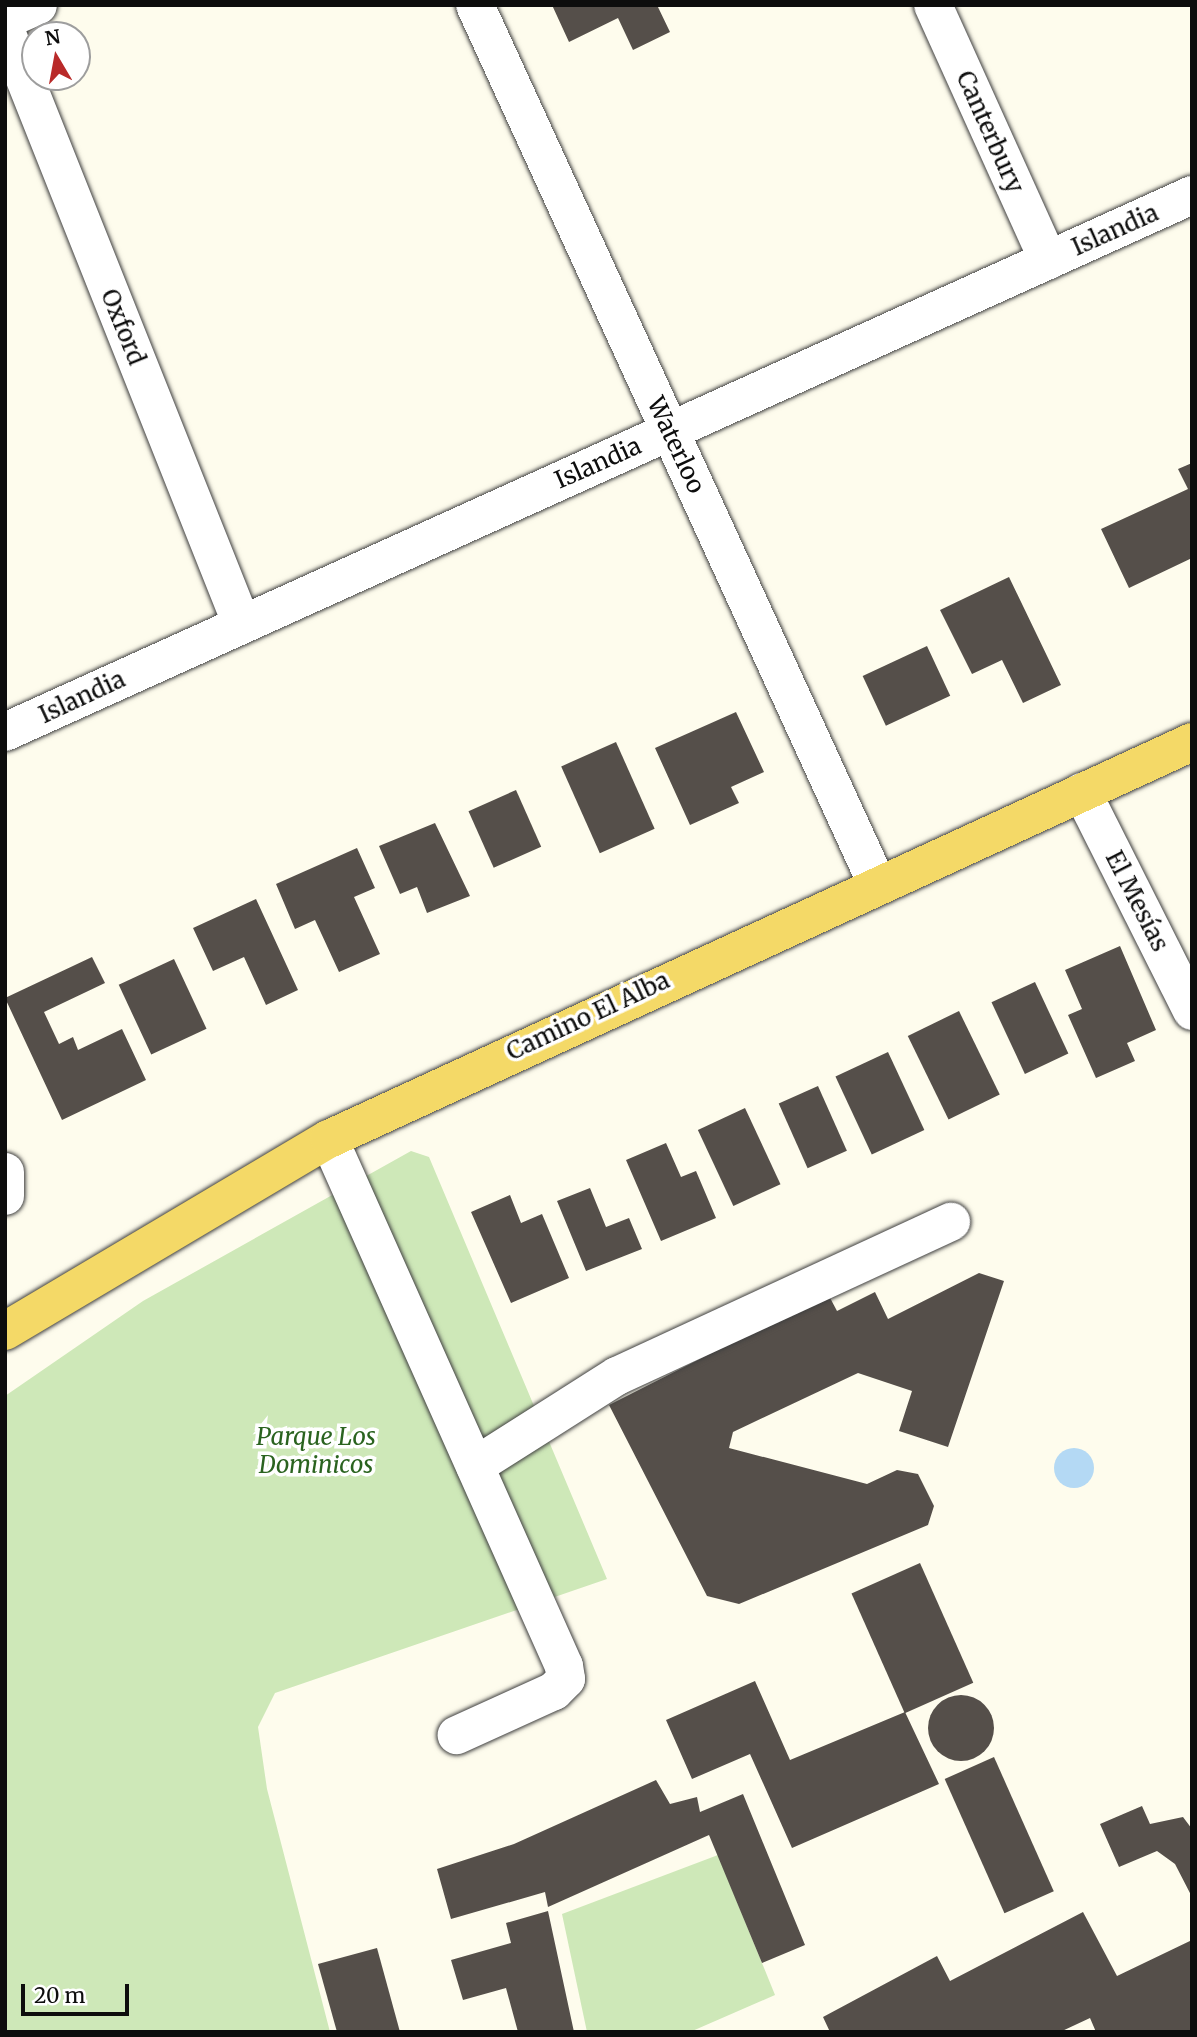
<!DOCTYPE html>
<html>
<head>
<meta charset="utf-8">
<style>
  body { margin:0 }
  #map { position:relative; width:1197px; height:2037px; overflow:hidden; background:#fefced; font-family:Merriweather,serif }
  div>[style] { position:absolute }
  .green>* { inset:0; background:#cee8b8 }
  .water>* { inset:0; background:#b4d9f4 }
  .round { border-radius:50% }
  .building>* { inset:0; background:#554f4a; transform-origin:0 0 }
  .roads { filter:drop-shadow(0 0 2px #404040) drop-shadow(0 0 2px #404040) }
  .minor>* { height:38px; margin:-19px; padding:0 19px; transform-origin:19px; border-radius:19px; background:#fff }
  .major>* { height:38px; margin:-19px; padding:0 19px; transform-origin:19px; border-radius:19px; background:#f4d967 }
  span { translate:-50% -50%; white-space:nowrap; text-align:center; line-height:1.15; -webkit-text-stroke:7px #fff; paint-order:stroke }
  .street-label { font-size:24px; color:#0d0d0d }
  .park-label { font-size:24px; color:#2a631f; font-style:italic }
  .frame { position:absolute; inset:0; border:7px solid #0d0d0d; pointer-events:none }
  .north { position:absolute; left:21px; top:21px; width:70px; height:70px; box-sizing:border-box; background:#fff; border:2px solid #9e9e9e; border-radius:50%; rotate:350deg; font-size:19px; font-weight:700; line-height:28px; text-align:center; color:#0d0d0d }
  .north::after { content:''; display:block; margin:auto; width:24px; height:32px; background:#b92a29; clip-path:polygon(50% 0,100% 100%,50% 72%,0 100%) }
  .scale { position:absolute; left:21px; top:1984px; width:108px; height:32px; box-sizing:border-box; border:4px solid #0d0d0d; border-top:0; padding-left:9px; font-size:21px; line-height:24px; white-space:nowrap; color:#0d0d0d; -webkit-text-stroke:5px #fff; paint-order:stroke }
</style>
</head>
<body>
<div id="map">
  <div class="green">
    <i style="clip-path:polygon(411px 1151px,429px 1157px,607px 1579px,275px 1693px,258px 1727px,267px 1789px,330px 2032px,5px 2032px,5px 1396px,143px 1301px)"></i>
    <i style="clip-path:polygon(718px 1855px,775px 1995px,690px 2032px,587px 2032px,562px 1914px)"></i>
  </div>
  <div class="water">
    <i class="round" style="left:1054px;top:1448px;width:40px;height:40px"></i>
  </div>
  <div class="building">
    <i style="clip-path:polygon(552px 5px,657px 5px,670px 32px,633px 50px,618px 18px,569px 42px)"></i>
    <i style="clip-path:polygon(1192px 463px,1192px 558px,1129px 588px,1101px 529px,1188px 489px,1178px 469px)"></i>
    <i style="clip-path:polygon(1009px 577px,1061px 685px,1023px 703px,1002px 660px,972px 674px,940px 610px)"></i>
    <i style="left:927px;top:646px;width:55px;height:71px;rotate:65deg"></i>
    <i style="clip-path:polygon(736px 712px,764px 772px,731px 787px,739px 803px,690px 825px,655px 748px)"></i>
    <i style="left:616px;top:742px;width:95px;height:60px;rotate:66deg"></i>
    <i style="left:516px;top:790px;width:62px;height:52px;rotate:66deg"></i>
    <i style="clip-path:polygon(435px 823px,470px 896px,427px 913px,417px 887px,400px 894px,379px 846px)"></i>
    <i style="clip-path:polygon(357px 848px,375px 888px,354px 897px,380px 954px,339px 972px,315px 920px,295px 929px,276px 884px)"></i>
    <i style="clip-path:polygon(256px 899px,298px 990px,266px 1005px,244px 957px,213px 971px,193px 928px)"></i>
    <i style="clip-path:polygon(1120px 946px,1156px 1030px,1127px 1043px,1135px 1061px,1096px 1078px,1068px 1015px,1082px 1009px,1065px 970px)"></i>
    <i style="clip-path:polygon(92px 957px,105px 983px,44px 1012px,59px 1044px,73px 1037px,78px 1050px,122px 1029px,146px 1080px,62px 1120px,5px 998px)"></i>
    <i style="left:174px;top:959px;width:77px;height:61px;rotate:65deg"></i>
    <i style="left:1035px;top:982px;width:79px;height:48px;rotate:65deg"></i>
    <i style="left:959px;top:1011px;width:93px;height:57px;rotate:64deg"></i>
    <i style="left:888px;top:1052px;width:86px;height:58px;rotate:65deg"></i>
    <i style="left:818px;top:1086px;width:71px;height:43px;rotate:66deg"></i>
    <i style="left:745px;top:1108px;width:84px;height:52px;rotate:65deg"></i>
    <i style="clip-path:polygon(666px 1143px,681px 1177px,696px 1171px,716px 1218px,661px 1241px,626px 1160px)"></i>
    <i style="clip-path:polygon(590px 1188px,606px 1227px,629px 1218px,642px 1249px,586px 1271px,557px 1201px)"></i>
    <i style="clip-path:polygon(510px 1195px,521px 1223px,542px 1214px,569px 1278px,511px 1303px,471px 1212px)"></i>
    <i style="clip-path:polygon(979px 1273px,1004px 1281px,948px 1447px,899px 1431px,912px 1391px,858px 1373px,733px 1432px,729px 1448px,867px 1484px,897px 1470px,918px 1474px,934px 1506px,928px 1525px,739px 1604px,707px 1596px,609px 1405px,828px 1294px,837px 1311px,875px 1292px,888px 1319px)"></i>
    <i style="left:920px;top:1563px;width:131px;height:75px;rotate:66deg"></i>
    <i style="clip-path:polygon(755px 1681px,790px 1760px,905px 1712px,939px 1784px,792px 1848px,750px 1754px,692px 1779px,666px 1720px)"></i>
    <i class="round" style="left:928px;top:1695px;width:66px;height:66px"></i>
    <i style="left:994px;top:1757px;width:147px;height:54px;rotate:66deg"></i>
    <i style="clip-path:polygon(656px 1780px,670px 1804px,697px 1797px,700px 1812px,743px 1794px,805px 1945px,762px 1963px,709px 1835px,548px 1907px,545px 1892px,451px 1919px,437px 1869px,514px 1844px)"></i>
    <i style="clip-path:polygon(1142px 1806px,1150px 1824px,1183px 1817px,1192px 1829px,1192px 1897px,1175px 1864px,1157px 1851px,1119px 1867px,1100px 1824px)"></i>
    <i style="clip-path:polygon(548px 1911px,574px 2032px,518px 2032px,506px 1988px,463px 2000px,451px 1960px,511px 1943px,506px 1923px)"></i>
    <i style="clip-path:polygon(1083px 1912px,1117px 1976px,1192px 1940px,1192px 2032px,1096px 2032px,1090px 2018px,1060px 2032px,830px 2032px,823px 2017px,937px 1956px,950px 1981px)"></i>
    <i style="clip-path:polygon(377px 1948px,400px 2032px,337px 2032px,318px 1964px)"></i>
  </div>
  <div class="roads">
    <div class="minor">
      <i style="left:475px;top:5px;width:967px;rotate:65.42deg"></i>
      <i style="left:933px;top:5px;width:280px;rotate:65.7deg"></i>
      <i style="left:5px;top:20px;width:36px;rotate:-24deg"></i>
      <i style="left:5px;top:29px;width:641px;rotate:68.31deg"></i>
      <i style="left:5px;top:732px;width:1303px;rotate:-24.34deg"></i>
      <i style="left:1082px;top:792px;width:245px;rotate:63.3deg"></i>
      <i style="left:329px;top:1139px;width:577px;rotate:65.97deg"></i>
      <i style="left:564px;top:1666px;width:13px;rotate:81deg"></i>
      <i style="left:566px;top:1679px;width:17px;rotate:135deg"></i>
      <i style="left:554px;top:1691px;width:107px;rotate:155.6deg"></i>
      <i style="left:5px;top:1172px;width:24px;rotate:90deg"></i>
      <i style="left:475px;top:1466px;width:168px;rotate:-32.4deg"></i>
      <i style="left:617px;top:1376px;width:368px;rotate:-24.8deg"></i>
    </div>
    <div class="major">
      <i style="left:5px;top:1331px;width:377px;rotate:-30.7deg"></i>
      <i style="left:329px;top:1139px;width:950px;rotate:-24.7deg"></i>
    </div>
  </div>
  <div class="street-label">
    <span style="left:990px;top:132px;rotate:66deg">Canterbury</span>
    <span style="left:1115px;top:230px;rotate:-24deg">Islandia</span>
    <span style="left:123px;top:327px;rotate:68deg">Oxford</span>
    <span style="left:676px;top:445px;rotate:65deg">Waterloo</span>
    <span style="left:598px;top:463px;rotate:-24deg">Islandia</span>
    <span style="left:82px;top:697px;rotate:-25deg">Islandia</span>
    <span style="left:1137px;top:901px;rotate:63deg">El Mesías</span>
    <span style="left:588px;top:1016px;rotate:-25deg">Camino El Alba</span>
  </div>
  <div class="park-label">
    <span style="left:316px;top:1451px">Parque Los<br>Dominicos</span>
  </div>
  <div class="frame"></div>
  <div class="north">N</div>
  <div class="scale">20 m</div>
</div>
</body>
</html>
